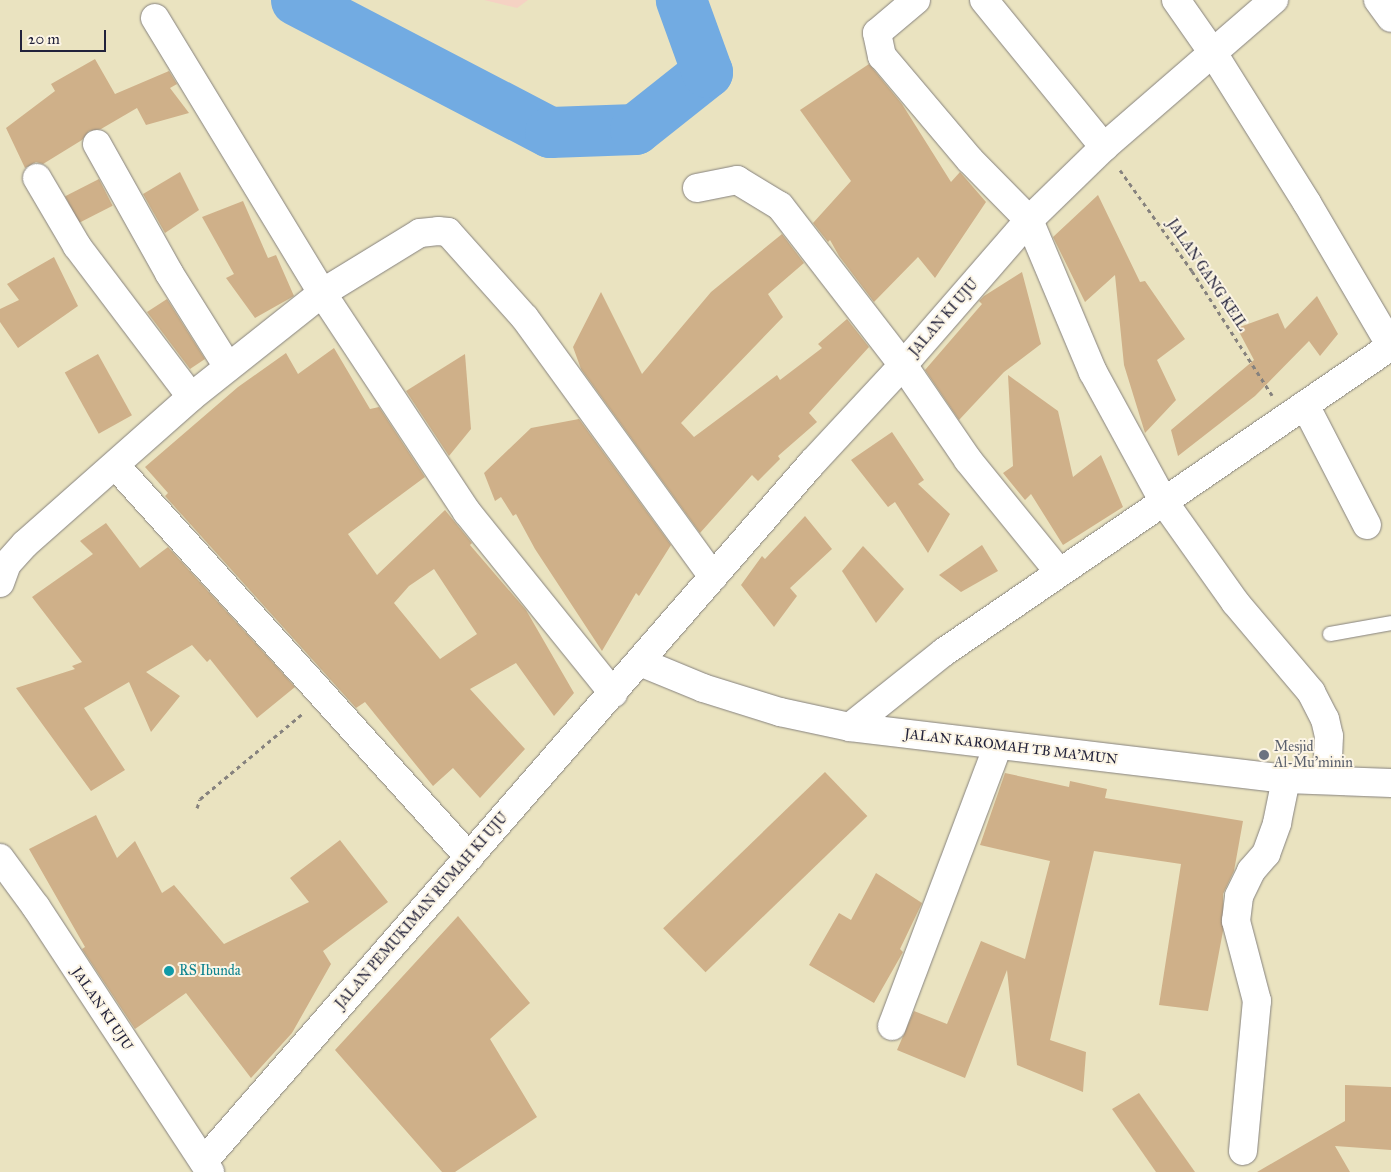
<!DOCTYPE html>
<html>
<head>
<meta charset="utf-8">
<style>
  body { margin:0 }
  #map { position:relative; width:1391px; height:1172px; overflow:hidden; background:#eae3c0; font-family:"IM FELL Great Primer",serif }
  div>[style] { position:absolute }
  .built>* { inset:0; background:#f5d2c3 }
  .river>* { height:51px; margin:-25.5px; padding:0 25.5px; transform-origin:25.5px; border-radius:25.5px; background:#72abe2 }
  .building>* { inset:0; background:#cfb089; transform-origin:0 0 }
  .path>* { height:3px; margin-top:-1.5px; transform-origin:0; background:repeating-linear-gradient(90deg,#86827e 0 4px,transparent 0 8px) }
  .roads { filter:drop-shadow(0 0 1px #86827e) drop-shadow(0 0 1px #86827e) }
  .lane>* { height:14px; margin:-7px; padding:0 7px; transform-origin:7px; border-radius:7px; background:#fff }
  .street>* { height:28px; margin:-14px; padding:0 14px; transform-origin:14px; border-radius:14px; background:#fff }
  .secondary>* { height:28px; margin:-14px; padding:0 14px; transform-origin:14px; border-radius:14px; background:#fff }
  .dots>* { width:14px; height:14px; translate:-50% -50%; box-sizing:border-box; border:2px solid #fcf5e5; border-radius:50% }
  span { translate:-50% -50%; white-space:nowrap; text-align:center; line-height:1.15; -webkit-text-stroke:4px #fcf5e5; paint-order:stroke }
  .street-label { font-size:14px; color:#22223b }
  .worship-label { font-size:14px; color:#5b616d }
  .left { translate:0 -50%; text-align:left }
  .culture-label { font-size:14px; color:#0d838f }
  .scale { position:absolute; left:20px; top:30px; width:86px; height:22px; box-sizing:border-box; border:2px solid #22223b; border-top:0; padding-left:6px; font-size:15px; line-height:18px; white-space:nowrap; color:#22223b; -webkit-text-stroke:4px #fcf5e5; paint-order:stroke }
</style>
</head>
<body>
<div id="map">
  <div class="built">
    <i style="clip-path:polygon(484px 0,528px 0,517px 8px)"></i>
  </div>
  <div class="river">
    <i style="left:296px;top:0;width:286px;rotate:27.5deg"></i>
    <i style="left:550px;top:132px;width:85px;rotate:-2deg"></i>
    <i style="left:635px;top:129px;width:92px;rotate:-38.4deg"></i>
    <i style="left:707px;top:72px;width:77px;rotate:-109.9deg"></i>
  </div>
  <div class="building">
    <i style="clip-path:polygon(95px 59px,115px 94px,169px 71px,177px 84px,170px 88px,189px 113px,146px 125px,137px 108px,101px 129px,89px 131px,82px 140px,43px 164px,36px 162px,25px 168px,6px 128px,55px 91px,51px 84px)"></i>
    <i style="clip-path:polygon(869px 64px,902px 104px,951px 182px,960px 172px,986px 202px,935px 278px,918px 257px,874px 302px,839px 256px,830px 240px,828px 242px,813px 223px,851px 181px,800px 110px)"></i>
    <i style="clip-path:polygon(180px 172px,199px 210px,165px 233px,143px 194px)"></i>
    <i style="left:99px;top:179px;width:30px;height:38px;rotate:63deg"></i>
    <i style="clip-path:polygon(1098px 195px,1140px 282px,1145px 281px,1185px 339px,1157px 360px,1176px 400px,1145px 433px,1124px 365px,1115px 275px,1085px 302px,1053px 237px)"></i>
    <i style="clip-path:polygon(243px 201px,268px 258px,276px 255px,294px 296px,255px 318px,226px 278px,234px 274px,202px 217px)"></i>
    <i style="clip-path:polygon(782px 234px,804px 263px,768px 294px,783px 317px,681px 423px,694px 437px,777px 375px,780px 380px,822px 348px,818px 344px,847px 319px,869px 347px,809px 413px,817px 422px,778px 456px,780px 459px,758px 481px,752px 475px,700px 533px,581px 369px,573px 347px,601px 292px,642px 374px,711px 292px)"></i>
    <i style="clip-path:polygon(54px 257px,78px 306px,18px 348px,0 322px,0 309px,19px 300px,7px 284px)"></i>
    <i style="clip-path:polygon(1022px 272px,1041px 344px,1004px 372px,959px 420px,925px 370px,982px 304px,979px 301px,984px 296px)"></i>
    <i style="clip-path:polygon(1317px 296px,1338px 334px,1320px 356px,1309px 341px,1255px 396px,1178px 456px,1171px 430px,1254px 360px,1237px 328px,1278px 313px,1285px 329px)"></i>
    <i style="clip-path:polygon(167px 299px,205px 359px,190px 369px,147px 312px)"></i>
    <i style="clip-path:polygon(evenodd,334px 348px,370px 409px,379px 407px,425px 477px,348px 534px,377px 575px,445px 510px,472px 543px,470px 545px,526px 610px,574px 693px,554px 716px,516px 663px,470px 689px,525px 749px,480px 798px,453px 768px,433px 786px,365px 702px,356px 708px,165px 496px,168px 493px,145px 467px,238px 387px,286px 353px,298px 374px,334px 348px,434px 569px,477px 634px,440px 659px,394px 603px,409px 586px,434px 569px)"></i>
    <i style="left:98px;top:354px;width:70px;height:38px;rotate:61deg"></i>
    <i style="clip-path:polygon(465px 354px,471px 429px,449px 456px,406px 391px)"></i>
    <i style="clip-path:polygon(1008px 375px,1058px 411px,1073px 477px,1101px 455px,1123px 507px,1063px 545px,1031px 494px,1025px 500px,1003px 473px,1013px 466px)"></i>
    <i style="clip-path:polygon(579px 419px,671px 545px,639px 596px,636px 593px,602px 651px,535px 549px,516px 514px,513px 516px,501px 497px,495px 501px,484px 473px,531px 428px)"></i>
    <i style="clip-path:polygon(892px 432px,924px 480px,918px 484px,950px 514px,928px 553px,895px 502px,888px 507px,851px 460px)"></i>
    <i style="clip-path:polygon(805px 516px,832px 549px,790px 588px,797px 596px,774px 627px,741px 585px,762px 556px,765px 559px)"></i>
    <i style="clip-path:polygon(106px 523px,140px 568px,168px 547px,295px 687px,257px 718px,210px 659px,207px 662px,192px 645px,146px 672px,180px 696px,151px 732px,129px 682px,84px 708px,125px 770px,91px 791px,16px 688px,75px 669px,72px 666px,82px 662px,32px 597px,93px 554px,80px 541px)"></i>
    <i style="clip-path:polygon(982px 545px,998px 571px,961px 592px,939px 575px)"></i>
    <i style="clip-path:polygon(863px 546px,904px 589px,876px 623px,842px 571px)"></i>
    <i style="left:825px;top:772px;width:61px;height:225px;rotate:46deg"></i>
    <i style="clip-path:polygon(1005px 773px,1069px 787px,1070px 781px,1107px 789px,1105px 798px,1243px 821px,1234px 871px,1223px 894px,1223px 931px,1208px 1011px,1159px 1005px,1181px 864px,1094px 851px,1050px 1040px,1086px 1052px,1083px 1092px,1017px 1065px,1007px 970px,965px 1078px,897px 1050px,914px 1011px,947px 1024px,981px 941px,1025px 959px,1050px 861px,980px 845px)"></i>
    <i style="clip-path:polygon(96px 815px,117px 858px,135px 841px,162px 893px,174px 885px,224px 944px,309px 902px,290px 878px,340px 840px,388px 902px,323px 951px,331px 964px,292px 1033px,251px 1078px,186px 993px,135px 1029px,82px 949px,85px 947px,29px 849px)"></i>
    <i style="clip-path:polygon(876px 873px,922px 903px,900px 949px,903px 952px,874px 1003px,809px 965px,839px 913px,851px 920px)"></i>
    <i style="clip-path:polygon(458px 916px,530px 1003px,490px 1039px,537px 1117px,455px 1172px,442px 1172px,335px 1050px)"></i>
    <i style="clip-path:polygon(1345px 1085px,1391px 1087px,1391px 1150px,1335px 1146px,1350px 1172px,1257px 1172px,1345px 1121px)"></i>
    <i style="clip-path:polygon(1139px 1093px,1195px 1172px,1156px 1172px,1112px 1109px)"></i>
  </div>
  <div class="path">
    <i style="left:1120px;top:170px;width:124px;rotate:54.5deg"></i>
    <i style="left:1192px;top:271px;width:148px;rotate:57.2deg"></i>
    <i style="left:197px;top:808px;width:9px;rotate:-72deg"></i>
    <i style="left:200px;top:799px;width:133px;rotate:-39.8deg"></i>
  </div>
  <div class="roads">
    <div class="lane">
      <i style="left:1330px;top:634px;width:62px;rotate:-10.2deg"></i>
    </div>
    <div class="street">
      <i style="left:916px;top:0;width:51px;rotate:139.8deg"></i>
      <i style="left:877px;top:33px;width:24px;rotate:78deg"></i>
      <i style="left:882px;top:56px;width:136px;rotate:49.8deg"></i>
      <i style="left:970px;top:160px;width:84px;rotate:45.5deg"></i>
      <i style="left:1029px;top:220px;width:165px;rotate:67.2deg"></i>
      <i style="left:1093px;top:372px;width:148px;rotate:61.4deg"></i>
      <i style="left:1164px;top:502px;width:123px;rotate:54.6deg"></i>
      <i style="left:1235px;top:602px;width:118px;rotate:49.8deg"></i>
      <i style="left:1311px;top:692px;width:30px;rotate:63deg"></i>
      <i style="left:1325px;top:719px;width:17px;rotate:77deg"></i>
      <i style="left:1329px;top:736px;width:44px;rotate:92.6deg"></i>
      <i style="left:984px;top:0;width:190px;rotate:50.8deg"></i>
      <i style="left:1176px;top:0;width:65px;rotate:55.1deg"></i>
      <i style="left:1213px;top:53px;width:177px;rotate:57.9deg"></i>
      <i style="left:1307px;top:203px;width:166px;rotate:59.6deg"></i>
      <i style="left:1378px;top:0;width:22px;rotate:54deg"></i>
      <i style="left:155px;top:18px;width:322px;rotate:58.7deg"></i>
      <i style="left:322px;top:293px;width:263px;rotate:56.5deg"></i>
      <i style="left:467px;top:512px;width:233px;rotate:51.1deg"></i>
      <i style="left:97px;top:144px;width:148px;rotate:60.8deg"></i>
      <i style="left:169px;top:273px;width:111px;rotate:57.9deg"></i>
      <i style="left:37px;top:178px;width:79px;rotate:59.5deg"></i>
      <i style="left:77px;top:246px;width:189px;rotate:52.9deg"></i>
      <i style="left:697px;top:188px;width:41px;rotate:-11.3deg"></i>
      <i style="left:737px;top:180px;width:50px;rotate:31.2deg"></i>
      <i style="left:780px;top:206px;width:201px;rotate:52.3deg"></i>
      <i style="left:903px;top:365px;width:115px;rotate:55.6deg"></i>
      <i style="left:968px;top:460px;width:144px;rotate:50.9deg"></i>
      <i style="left:1305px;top:405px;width:135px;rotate:62.7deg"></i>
      <i style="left:116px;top:466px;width:527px;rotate:47.92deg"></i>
      <i style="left:0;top:583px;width:20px;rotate:-70deg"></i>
      <i style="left:7px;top:564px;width:27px;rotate:-48deg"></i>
      <i style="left:25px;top:544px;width:222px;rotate:-41.5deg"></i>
      <i style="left:191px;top:397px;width:167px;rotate:-38.4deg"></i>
      <i style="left:322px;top:293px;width:115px;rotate:-31.5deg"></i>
      <i style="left:420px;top:233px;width:18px;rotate:-6deg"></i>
      <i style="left:438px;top:231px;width:10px;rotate:6deg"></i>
      <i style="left:448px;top:232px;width:115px;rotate:48.2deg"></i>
      <i style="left:525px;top:318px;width:320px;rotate:54deg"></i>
      <i style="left:640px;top:662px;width:68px;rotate:22.4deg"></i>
      <i style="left:703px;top:688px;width:81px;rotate:17.3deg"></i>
      <i style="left:780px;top:712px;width:72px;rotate:12.1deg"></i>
      <i style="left:850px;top:727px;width:439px;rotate:6.8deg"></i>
      <i style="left:1286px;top:779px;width:105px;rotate:2.2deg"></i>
      <i style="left:850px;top:727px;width:120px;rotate:-38.6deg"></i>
      <i style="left:944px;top:652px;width:542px;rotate:-34.39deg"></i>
      <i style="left:892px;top:1026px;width:299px;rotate:-69.3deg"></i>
      <i style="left:1243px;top:1151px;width:151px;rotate:-84.7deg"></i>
      <i style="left:1257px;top:1001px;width:83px;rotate:-104.7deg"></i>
      <i style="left:1236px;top:921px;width:25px;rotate:-83deg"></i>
      <i style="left:1239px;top:896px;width:28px;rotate:-64deg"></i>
      <i style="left:1251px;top:871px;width:23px;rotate:-49deg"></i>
      <i style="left:1266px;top:854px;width:33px;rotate:-70deg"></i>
      <i style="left:1277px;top:823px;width:45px;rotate:-78.4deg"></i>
      <i style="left:204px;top:1161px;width:927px;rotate:-48.94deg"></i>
      <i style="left:813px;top:462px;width:132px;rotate:-47.1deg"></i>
      <i style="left:903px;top:365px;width:192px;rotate:-49deg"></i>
      <i style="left:1029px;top:220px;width:105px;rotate:-44.2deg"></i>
      <i style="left:1104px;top:147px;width:225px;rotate:-40.9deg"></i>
    </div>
    <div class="secondary">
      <i style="left:0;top:858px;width:61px;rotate:53.7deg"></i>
      <i style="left:36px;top:907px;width:317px;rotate:56.7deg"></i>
    </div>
  </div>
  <div class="dots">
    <i style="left:1264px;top:755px;background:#6b7280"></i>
    <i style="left:169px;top:971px;background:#0f9aa8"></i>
  </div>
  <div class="street-label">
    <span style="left:1207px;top:275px;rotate:56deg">JALAN GANG KEIL</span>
    <span style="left:944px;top:318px;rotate:-49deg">JALAN KI UJU</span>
    <span style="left:1011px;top:747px;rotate:7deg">JALAN KAROMAH TB MA'MUN</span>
    <span style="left:422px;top:911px;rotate:-49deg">JALAN PEMUKIMAN RUMAH KI UJU</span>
    <span style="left:102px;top:1009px;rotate:56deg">JALAN KI UJU</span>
  </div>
  <div class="worship-label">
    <span class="left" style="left:1274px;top:755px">Mesjid<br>Al-Mu'minin</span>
  </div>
  <div class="culture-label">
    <span class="left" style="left:179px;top:971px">RS Ibunda</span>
  </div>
  <div class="scale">20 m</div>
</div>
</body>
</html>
